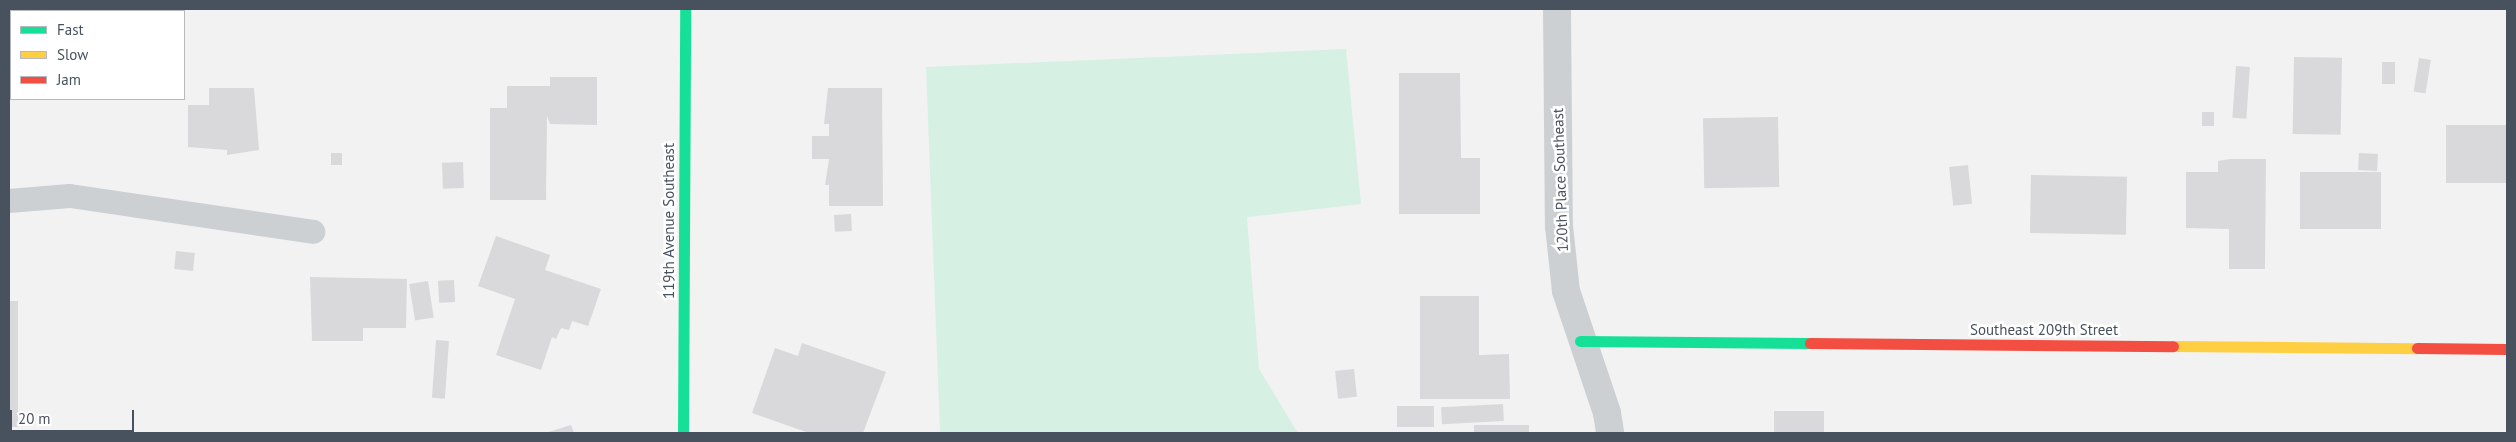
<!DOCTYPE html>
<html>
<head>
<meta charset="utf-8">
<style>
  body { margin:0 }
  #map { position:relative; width:2516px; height:442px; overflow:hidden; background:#f2f2f2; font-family:"PT Sans",sans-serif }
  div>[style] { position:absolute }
  .green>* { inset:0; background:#d6f0e4 }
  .building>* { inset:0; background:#d9d9db; transform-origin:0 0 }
  .lane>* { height:24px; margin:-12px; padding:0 12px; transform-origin:12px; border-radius:12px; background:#cdd0d3 }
  .street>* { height:28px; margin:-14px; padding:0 14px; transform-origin:14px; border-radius:14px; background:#cdd0d3 }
  .fast>* { height:11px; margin:-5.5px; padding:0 5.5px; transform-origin:5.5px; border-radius:5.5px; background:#16e098 }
  .slow>* { height:11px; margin:-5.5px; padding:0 5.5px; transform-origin:5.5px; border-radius:5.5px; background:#ffcf43 }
  .jam>* { height:11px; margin:-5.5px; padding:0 5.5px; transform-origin:5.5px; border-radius:5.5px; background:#f24e42 }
  span { translate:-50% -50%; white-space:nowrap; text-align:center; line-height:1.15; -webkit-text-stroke:5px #fff; paint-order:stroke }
  .street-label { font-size:15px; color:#48515e }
  .frame { position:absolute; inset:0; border:10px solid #48515e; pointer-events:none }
  .legend { position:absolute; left:10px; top:10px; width:175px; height:90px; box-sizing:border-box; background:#fff; border:1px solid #b6b9bf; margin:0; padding:6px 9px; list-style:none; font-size:15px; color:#48515e }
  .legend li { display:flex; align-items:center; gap:10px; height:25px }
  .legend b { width:25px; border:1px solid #b6b9bf }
  .scale { position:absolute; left:10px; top:410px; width:124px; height:22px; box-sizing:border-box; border:2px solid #48515e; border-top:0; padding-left:6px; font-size:15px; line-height:18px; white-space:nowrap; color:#48515e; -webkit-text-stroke:4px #fff; paint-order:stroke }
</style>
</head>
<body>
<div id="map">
  <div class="green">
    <i style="clip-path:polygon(1346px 49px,1361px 204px,1247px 217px,1259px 369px,1298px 433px,940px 433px,926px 67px)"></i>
  </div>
  <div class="building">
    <i style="left:2294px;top:57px;width:48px;height:77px;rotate:1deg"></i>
    <i style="left:2419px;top:58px;width:12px;height:34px;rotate:9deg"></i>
    <i style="left:2382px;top:62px;width:13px;height:22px"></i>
    <i style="left:2236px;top:66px;width:14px;height:52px;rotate:4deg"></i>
    <i style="clip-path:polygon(1399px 73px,1460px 73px,1461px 158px,1480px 158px,1480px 214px,1399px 214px)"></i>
    <i style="clip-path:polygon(550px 77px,597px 77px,597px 125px,550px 124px,547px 116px,546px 200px,490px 200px,490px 108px,507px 108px,507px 86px,550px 86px)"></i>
    <i style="clip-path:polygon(209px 88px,254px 88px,259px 150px,227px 155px,227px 150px,188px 147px,188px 105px,209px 105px)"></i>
    <i style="clip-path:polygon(828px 88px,882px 88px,883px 206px,829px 206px,829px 185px,825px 185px,829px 159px,812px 159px,812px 136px,829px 136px,829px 124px,824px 124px)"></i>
    <i style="left:2202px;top:112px;width:12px;height:14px"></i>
    <i style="left:1778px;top:117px;width:70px;height:75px;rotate:89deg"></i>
    <i style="left:2507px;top:125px;width:58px;height:61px;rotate:90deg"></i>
    <i style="left:331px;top:153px;width:11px;height:12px"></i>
    <i style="left:2359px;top:153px;width:19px;height:17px;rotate:3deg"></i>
    <i style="clip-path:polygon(2230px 159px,2266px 159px,2265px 269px,2229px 269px,2229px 229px,2186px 228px,2186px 172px,2218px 172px,2218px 161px)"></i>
    <i style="left:463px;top:162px;width:26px;height:21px;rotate:88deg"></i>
    <i style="left:1968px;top:165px;width:39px;height:19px;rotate:84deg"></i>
    <i style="left:2381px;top:172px;width:57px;height:81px;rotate:90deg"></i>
    <i style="left:2031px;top:175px;width:96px;height:58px;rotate:1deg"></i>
    <i style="left:851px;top:214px;width:17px;height:17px;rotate:87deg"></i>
    <i style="clip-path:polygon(496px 236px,550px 255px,545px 270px,601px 289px,588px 326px,572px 321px,569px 330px,561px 328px,556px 339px,552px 337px,541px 370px,496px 355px,515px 299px,478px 286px)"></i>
    <i style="left:176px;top:251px;width:19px;height:18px;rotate:6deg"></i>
    <i style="clip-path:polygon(310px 277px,407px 279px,406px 328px,363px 328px,363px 341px,312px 341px)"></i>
    <i style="left:454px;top:280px;width:22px;height:16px;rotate:87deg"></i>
    <i style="left:428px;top:281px;width:37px;height:19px;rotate:81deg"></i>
    <i style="clip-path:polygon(1420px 296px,1479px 296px,1479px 355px,1509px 354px,1510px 399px,1420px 399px)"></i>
    <i style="left:9px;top:301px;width:9px;height:126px"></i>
    <i style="left:436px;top:340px;width:13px;height:58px;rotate:4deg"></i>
    <i style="clip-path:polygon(802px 343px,886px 372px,863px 433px,809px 433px,752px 413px,775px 348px,798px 356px)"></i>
    <i style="left:1354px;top:369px;width:28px;height:19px;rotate:84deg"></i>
    <i style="left:1503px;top:404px;width:17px;height:62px;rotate:87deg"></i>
    <i style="left:1434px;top:406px;width:21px;height:37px;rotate:90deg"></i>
    <i style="left:1774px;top:411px;width:50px;height:22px"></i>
    <i style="clip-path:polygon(571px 425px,574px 433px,545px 433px)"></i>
    <i style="left:1474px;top:425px;width:55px;height:8px"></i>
  </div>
  <div class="lane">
    <i style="left:9px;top:201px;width:61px;rotate:-4.7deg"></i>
    <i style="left:70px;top:196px;width:246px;rotate:8.4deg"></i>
  </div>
  <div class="street">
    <i style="left:1557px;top:9px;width:217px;rotate:89.5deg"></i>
    <i style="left:1559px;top:226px;width:65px;rotate:83.9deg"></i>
    <i style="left:1566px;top:291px;width:129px;rotate:71.4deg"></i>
    <i style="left:1607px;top:413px;width:20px;rotate:81deg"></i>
  </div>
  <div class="fast">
    <i style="left:1580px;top:341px;width:230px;rotate:0.5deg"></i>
    <i style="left:683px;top:433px;width:424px;rotate:-89.7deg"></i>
  </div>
  <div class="slow">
    <i style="left:2173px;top:346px;width:244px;rotate:0.5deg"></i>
  </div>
  <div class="jam">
    <i style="left:1810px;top:343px;width:363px;rotate:0.5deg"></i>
    <i style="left:2417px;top:348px;width:90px;rotate:0.6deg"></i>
  </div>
  <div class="street-label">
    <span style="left:1560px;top:180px;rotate:-92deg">120th Place Southeast</span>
    <span style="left:669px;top:221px;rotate:-90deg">119th Avenue Southeast</span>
    <span style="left:2044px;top:330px">Southeast 209th Street</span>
  </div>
  <div class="frame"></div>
  <ul class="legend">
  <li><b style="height:6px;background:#16e098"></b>Fast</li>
  <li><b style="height:6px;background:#ffcf43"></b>Slow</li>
  <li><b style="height:6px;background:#f24e42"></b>Jam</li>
  </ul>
  <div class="scale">20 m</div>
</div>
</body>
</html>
